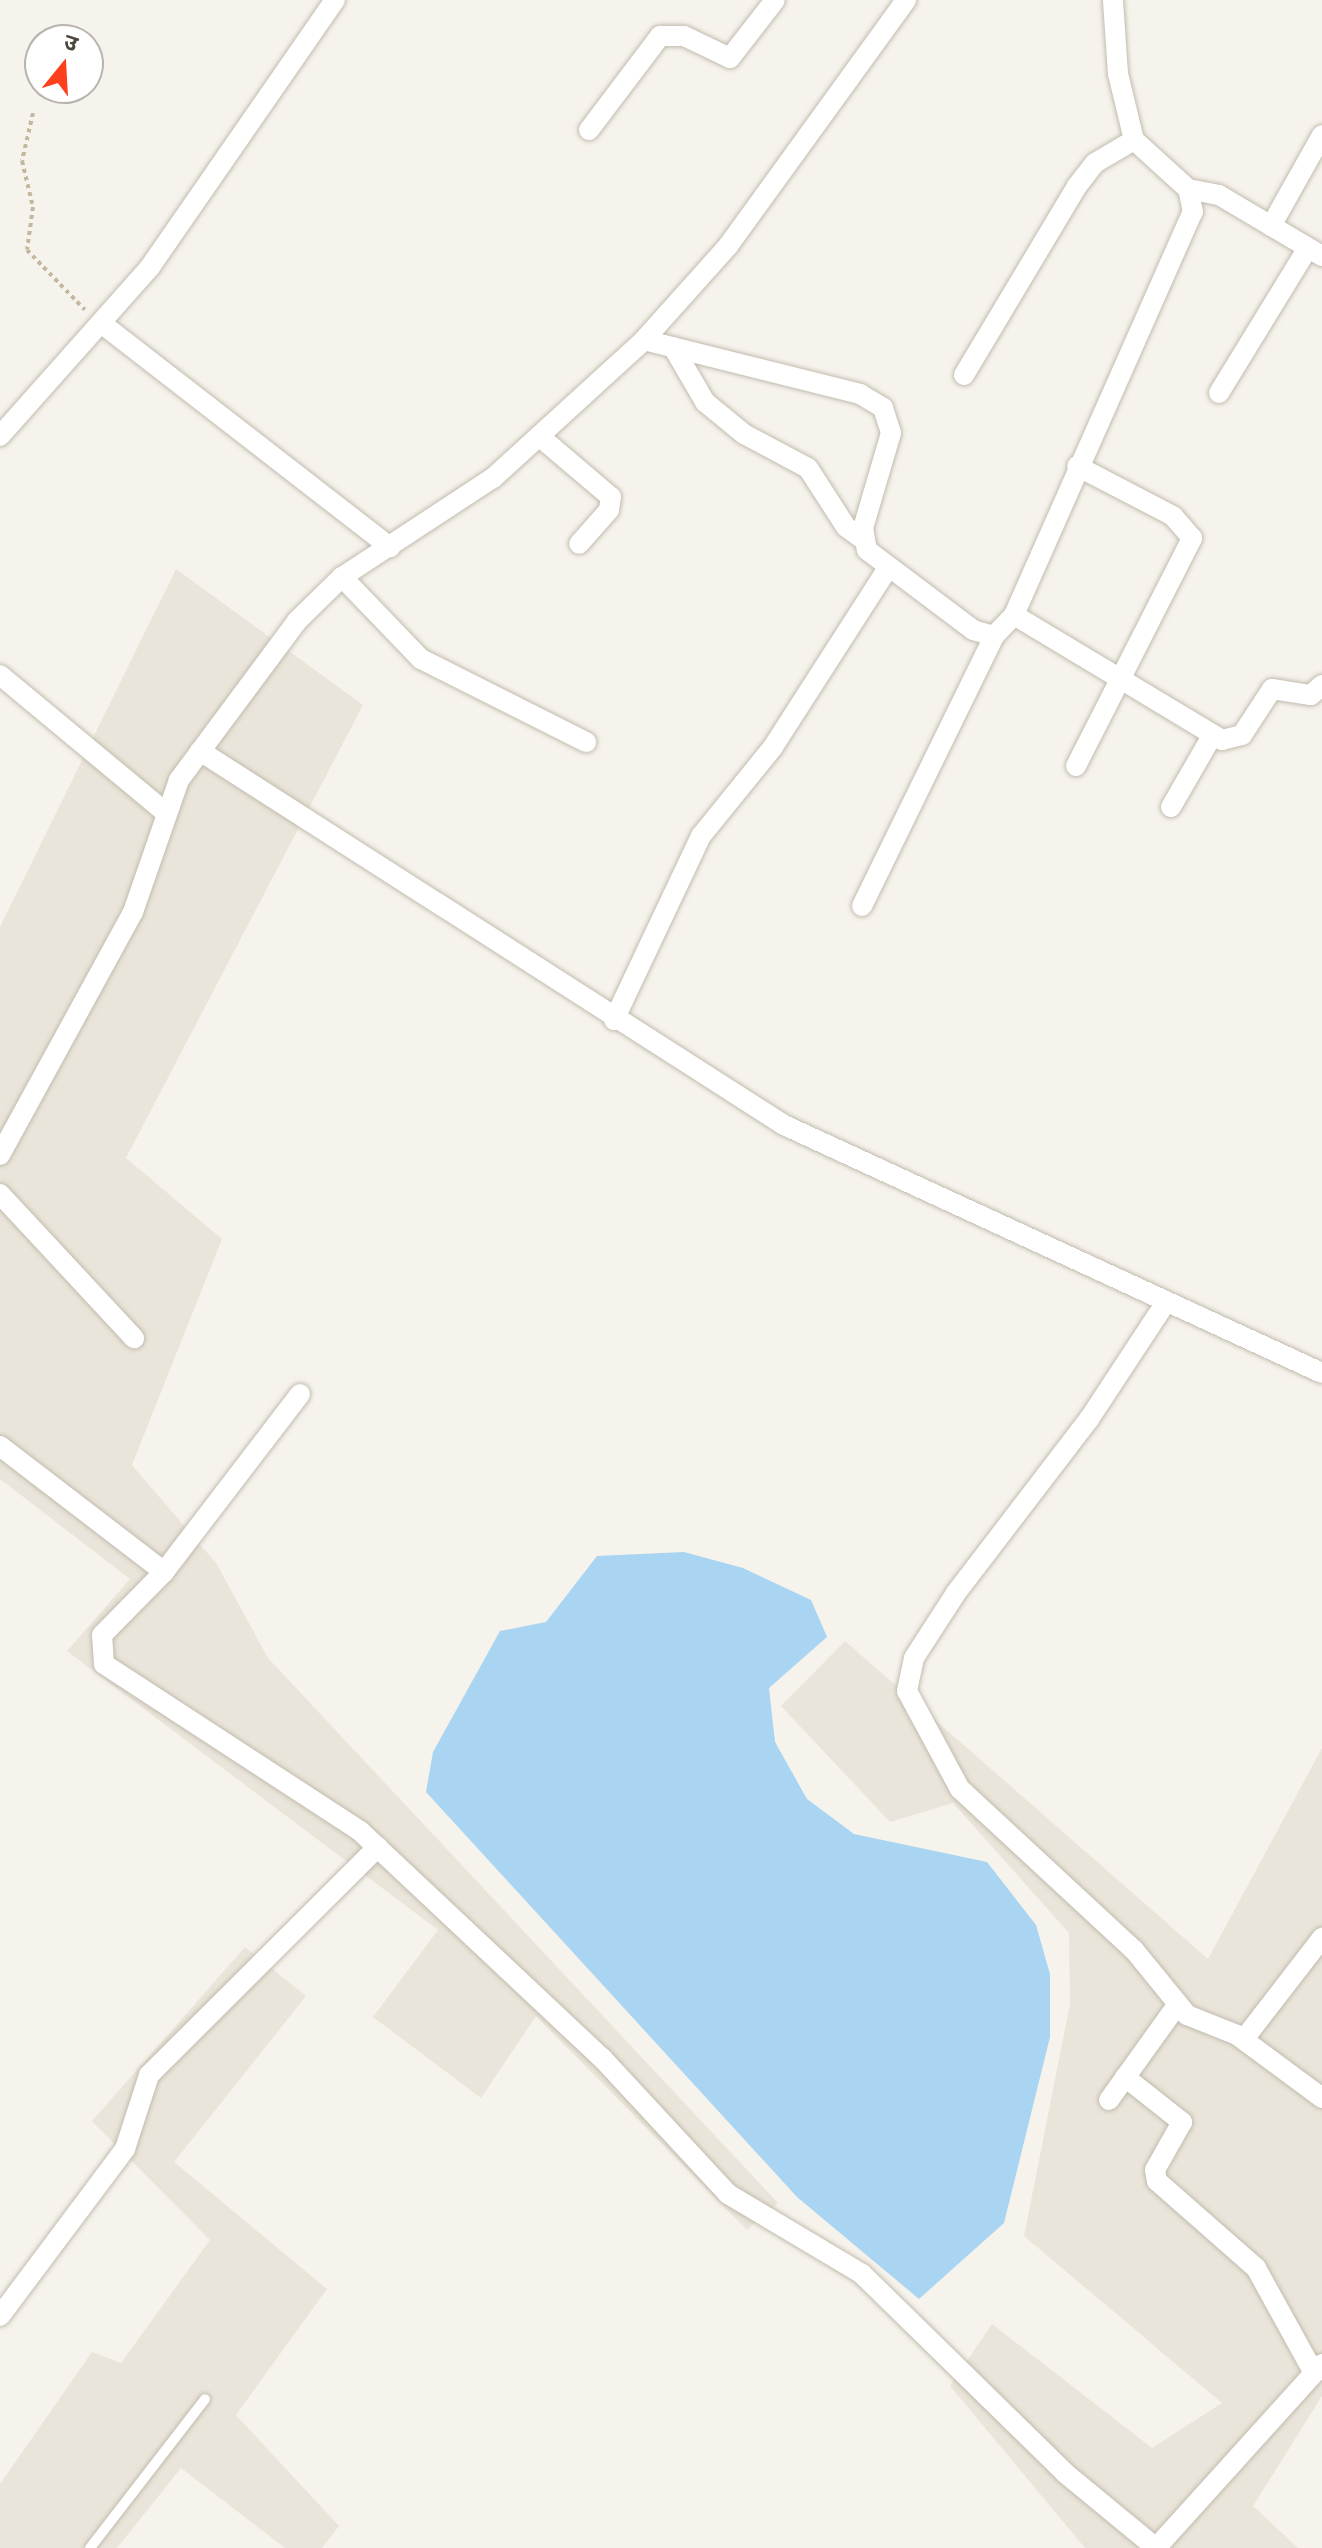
<!DOCTYPE html>
<html>
<head>
<meta charset="utf-8">
<style>
  body { margin:0 }
  #map { position:relative; width:1322px; height:2548px; overflow:hidden; background:#f6f3ec; font-family:"Alegreya Sans","Noto Sans Devanagari",sans-serif }
  div>[style] { position:absolute }
  .residential>* { inset:0; background:#eae5da }
  .water>* { inset:0; background:#a9d4f2 }
  .path>* { height:4px; margin-top:-2px; transform-origin:0; background:repeating-linear-gradient(90deg,#c4b79f 0 4px,transparent 0 8px) }
  .roads { filter:drop-shadow(0 0 2px #c2bbae) drop-shadow(0 0 2px #c2bbae) }
  .service>* { height:10px; margin:-5px; padding:0 5px; transform-origin:5px; border-radius:5px; background:#fff }
  .minor>* { height:20px; margin:-10px; padding:0 10px; transform-origin:10px; border-radius:10px; background:#fff }
  span { translate:-50% -50%; white-space:nowrap; text-align:center; line-height:1.15; -webkit-text-stroke:7px #fff; paint-order:stroke }
  .north { position:absolute; left:24px; top:24px; width:80px; height:80px; box-sizing:border-box; background:#fff; border:2px solid #b7b4b0; border-radius:50%; rotate:18deg; font-size:22px; font-weight:700; line-height:32px; text-align:center; color:#4b4439 }
  .north::after { content:''; display:block; margin:auto; width:28px; height:36px; background:#fc3f1d; clip-path:polygon(50% 0,100% 100%,50% 72%,0 100%) }
</style>
</head>
<body>
<div id="map">
  <div class="residential">
    <i style="clip-path:polygon(176px 569px,363px 705px,126px 1158px,222px 1239px,132px 1465px,216px 1563px,268px 1658px,778px 2203px,747px 2230px,536px 2016px,481px 2098px,373px 2017px,438px 1930px,67px 1651px,130px 1579px,0 1479px,0 927px)"></i>
    <i style="clip-path:polygon(845px 1641px,1208px 1959px,1322px 1748px,1322px 2396px,1253px 2506px,1298px 2548px,1085px 2548px,950px 2386px,992px 2324px,1152px 2448px,1222px 2403px,1024px 2236px,1070px 2004px,1069px 1933px,953px 1803px,890px 1822px,781px 1706px)"></i>
    <i style="clip-path:polygon(245px 1947px,306px 1996px,174px 2162px,327px 2289px,236px 2415px,339px 2526px,322px 2548px,285px 2548px,181px 2468px,117px 2548px,0 2548px,0 2484px,92px 2352px,121px 2363px,210px 2240px,92px 2121px)"></i>
  </div>
  <div class="water">
    <i style="clip-path:polygon(684px 1552px,743px 1568px,811px 1600px,827px 1637px,769px 1688px,775px 1742px,807px 1799px,854px 1834px,987px 1862px,1036px 1925px,1050px 1974px,1050px 2037px,1004px 2223px,919px 2299px,797px 2197px,426px 1792px,433px 1752px,500px 1631px,546px 1622px,597px 1556px)"></i>
  </div>
  <div class="path">
    <i style="left:33px;top:113px;width:49px;rotate:102.9deg"></i>
    <i style="left:22px;top:161px;width:47px;rotate:76.6deg"></i>
    <i style="left:33px;top:207px;width:43px;rotate:97.9deg"></i>
    <i style="left:27px;top:250px;width:83px;rotate:46deg"></i>
  </div>
  <div class="roads">
    <div class="service">
      <i style="left:90px;top:2548px;width:188px;rotate:-52.3deg"></i>
    </div>
    <div class="minor">
      <i style="left:589px;top:130px;width:118px;rotate:-52.9deg"></i>
      <i style="left:660px;top:36px;width:24px"></i>
      <i style="left:684px;top:36px;width:51px;rotate:25.6deg"></i>
      <i style="left:730px;top:58px;width:73px;rotate:-52.2deg"></i>
      <i style="left:1188px;top:189px;width:32px;rotate:11deg"></i>
      <i style="left:1219px;top:195px;width:120px;rotate:30.6deg"></i>
      <i style="left:1271px;top:226px;width:104px;rotate:-60.7deg"></i>
      <i style="left:101px;top:323px;width:366px;rotate:37.8deg"></i>
      <i style="left:644px;top:340px;width:223px;rotate:14deg"></i>
      <i style="left:860px;top:394px;width:27px;rotate:31deg"></i>
      <i style="left:883px;top:408px;width:26px;rotate:72deg"></i>
      <i style="left:891px;top:433px;width:99px;rotate:106.4deg"></i>
      <i style="left:863px;top:528px;width:22px;rotate:80deg"></i>
      <i style="left:867px;top:550px;width:133px;rotate:37deg"></i>
      <i style="left:973px;top:630px;width:22px;rotate:16deg"></i>
      <i style="left:994px;top:636px;width:29px;rotate:-46deg"></i>
      <i style="left:1014px;top:615px;width:441px;rotate:-66.1deg"></i>
      <i style="left:1193px;top:212px;width:24px;rotate:-102deg"></i>
      <i style="left:1188px;top:189px;width:73px;rotate:-137.8deg"></i>
      <i style="left:1134px;top:140px;width:68px;rotate:-103.6deg"></i>
      <i style="left:1118px;top:74px;width:74px;rotate:-93.9deg"></i>
      <i style="left:673px;top:347px;width:64px;rotate:59.8deg"></i>
      <i style="left:705px;top:402px;width:50px;rotate:39.4deg"></i>
      <i style="left:744px;top:434px;width:72px;rotate:28deg"></i>
      <i style="left:808px;top:468px;width:70px;rotate:57.2deg"></i>
      <i style="left:846px;top:527px;width:22px;rotate:36deg"></i>
      <i style="left:964px;top:375px;width:220px;rotate:-59.1deg"></i>
      <i style="left:1077px;top:186px;width:29px;rotate:-52deg"></i>
      <i style="left:1095px;top:163px;width:45px;rotate:-30.5deg"></i>
      <i style="left:1219px;top:393px;width:170px;rotate:-58.5deg"></i>
      <i style="left:0;top:436px;width:226px;rotate:-48.4deg"></i>
      <i style="left:150px;top:267px;width:325px;rotate:-55.3deg"></i>
      <i style="left:539px;top:436px;width:94px;rotate:40.3deg"></i>
      <i style="left:611px;top:497px;width:13px;rotate:99deg"></i>
      <i style="left:609px;top:510px;width:45px;rotate:131.4deg"></i>
      <i style="left:342px;top:577px;width:114px;rotate:46.1deg"></i>
      <i style="left:421px;top:659px;width:185px;rotate:26.7deg"></i>
      <i style="left:1014px;top:615px;width:243px;rotate:31deg"></i>
      <i style="left:1222px;top:740px;width:21px;rotate:-14deg"></i>
      <i style="left:1242px;top:735px;width:55px;rotate:-56.9deg"></i>
      <i style="left:1272px;top:689px;width:39px;rotate:9deg"></i>
      <i style="left:1311px;top:695px;width:15px;rotate:-42deg"></i>
      <i style="left:0;top:675px;width:213px;rotate:39.7deg"></i>
      <i style="left:200px;top:751px;width:693px;rotate:32.64deg"></i>
      <i style="left:784px;top:1125px;width:592px;rotate:24.75deg"></i>
      <i style="left:1076px;top:766px;width:256px;rotate:-63deg"></i>
      <i style="left:1192px;top:538px;width:29px;rotate:-131deg"></i>
      <i style="left:1173px;top:516px;width:108px;rotate:-152.5deg"></i>
      <i style="left:1171px;top:807px;width:82px;rotate:-60deg"></i>
      <i style="left:862px;top:906px;width:301px;rotate:-63.9deg"></i>
      <i style="left:614px;top:1020px;width:204px;rotate:-64.7deg"></i>
      <i style="left:701px;top:836px;width:114px;rotate:-51deg"></i>
      <i style="left:773px;top:747px;width:213px;rotate:-57.3deg"></i>
      <i style="left:0;top:1155px;width:277px;rotate:-61.3deg"></i>
      <i style="left:133px;top:912px;width:140px;rotate:-70.8deg"></i>
      <i style="left:179px;top:780px;width:198px;rotate:-53.4deg"></i>
      <i style="left:297px;top:621px;width:63px;rotate:-44.4deg"></i>
      <i style="left:342px;top:577px;width:181px;rotate:-33.3deg"></i>
      <i style="left:493px;top:478px;width:205px;rotate:-42.4deg"></i>
      <i style="left:644px;top:340px;width:126px;rotate:-48.2deg"></i>
      <i style="left:728px;top:246px;width:304px;rotate:-54.1deg"></i>
      <i style="left:0;top:1194px;width:197px;rotate:47.1deg"></i>
      <i style="left:1166px;top:1302px;width:140px;rotate:123.3deg"></i>
      <i style="left:1089px;top:1419px;width:219px;rotate:127.4deg"></i>
      <i style="left:956px;top:1593px;width:77px;rotate:122.9deg"></i>
      <i style="left:914px;top:1658px;width:34px;rotate:102deg"></i>
      <i style="left:907px;top:1691px;width:111px;rotate:61.6deg"></i>
      <i style="left:960px;top:1789px;width:237px;rotate:42.8deg"></i>
      <i style="left:1134px;top:1950px;width:84px;rotate:50.8deg"></i>
      <i style="left:1187px;top:2015px;width:54px;rotate:21.8deg"></i>
      <i style="left:1237px;top:2035px;width:106px;rotate:36.5deg"></i>
      <i style="left:0;top:1446px;width:207px;rotate:37.5deg"></i>
      <i style="left:164px;top:1572px;width:88px;rotate:134.5deg"></i>
      <i style="left:102px;top:1635px;width:29px;rotate:86deg"></i>
      <i style="left:104px;top:1664px;width:306px;rotate:33.1deg"></i>
      <i style="left:360px;top:1831px;width:332px;rotate:43.2deg"></i>
      <i style="left:602px;top:2058px;width:185px;rotate:47.2deg"></i>
      <i style="left:728px;top:2194px;width:156px;rotate:30.8deg"></i>
      <i style="left:862px;top:2274px;width:284px;rotate:44.4deg"></i>
      <i style="left:1065px;top:2473px;width:118px;rotate:39.5deg"></i>
      <i style="left:1156px;top:2548px;width:248px;rotate:-47.9deg"></i>
      <i style="left:164px;top:1572px;width:224px;rotate:-52.6deg"></i>
      <i style="left:1244px;top:2039px;width:128px;rotate:-52.3deg"></i>
      <i style="left:1125px;top:2077px;width:73px;rotate:38.3deg"></i>
      <i style="left:1182px;top:2122px;width:55px;rotate:119.4deg"></i>
      <i style="left:1155px;top:2170px;width:11px;rotate:80deg"></i>
      <i style="left:1157px;top:2181px;width:132px;rotate:41.3deg"></i>
      <i style="left:1256px;top:2268px;width:120px;rotate:61.1deg"></i>
      <i style="left:1109px;top:2100px;width:118px;rotate:-54.3deg"></i>
      <i style="left:0;top:2316px;width:209px;rotate:-53.2deg"></i>
      <i style="left:125px;top:2149px;width:78px;rotate:-72deg"></i>
      <i style="left:149px;top:2075px;width:323px;rotate:-44.9deg"></i>
    </div>
  </div>
  <div class="north">उ</div>
</div>
</body>
</html>
